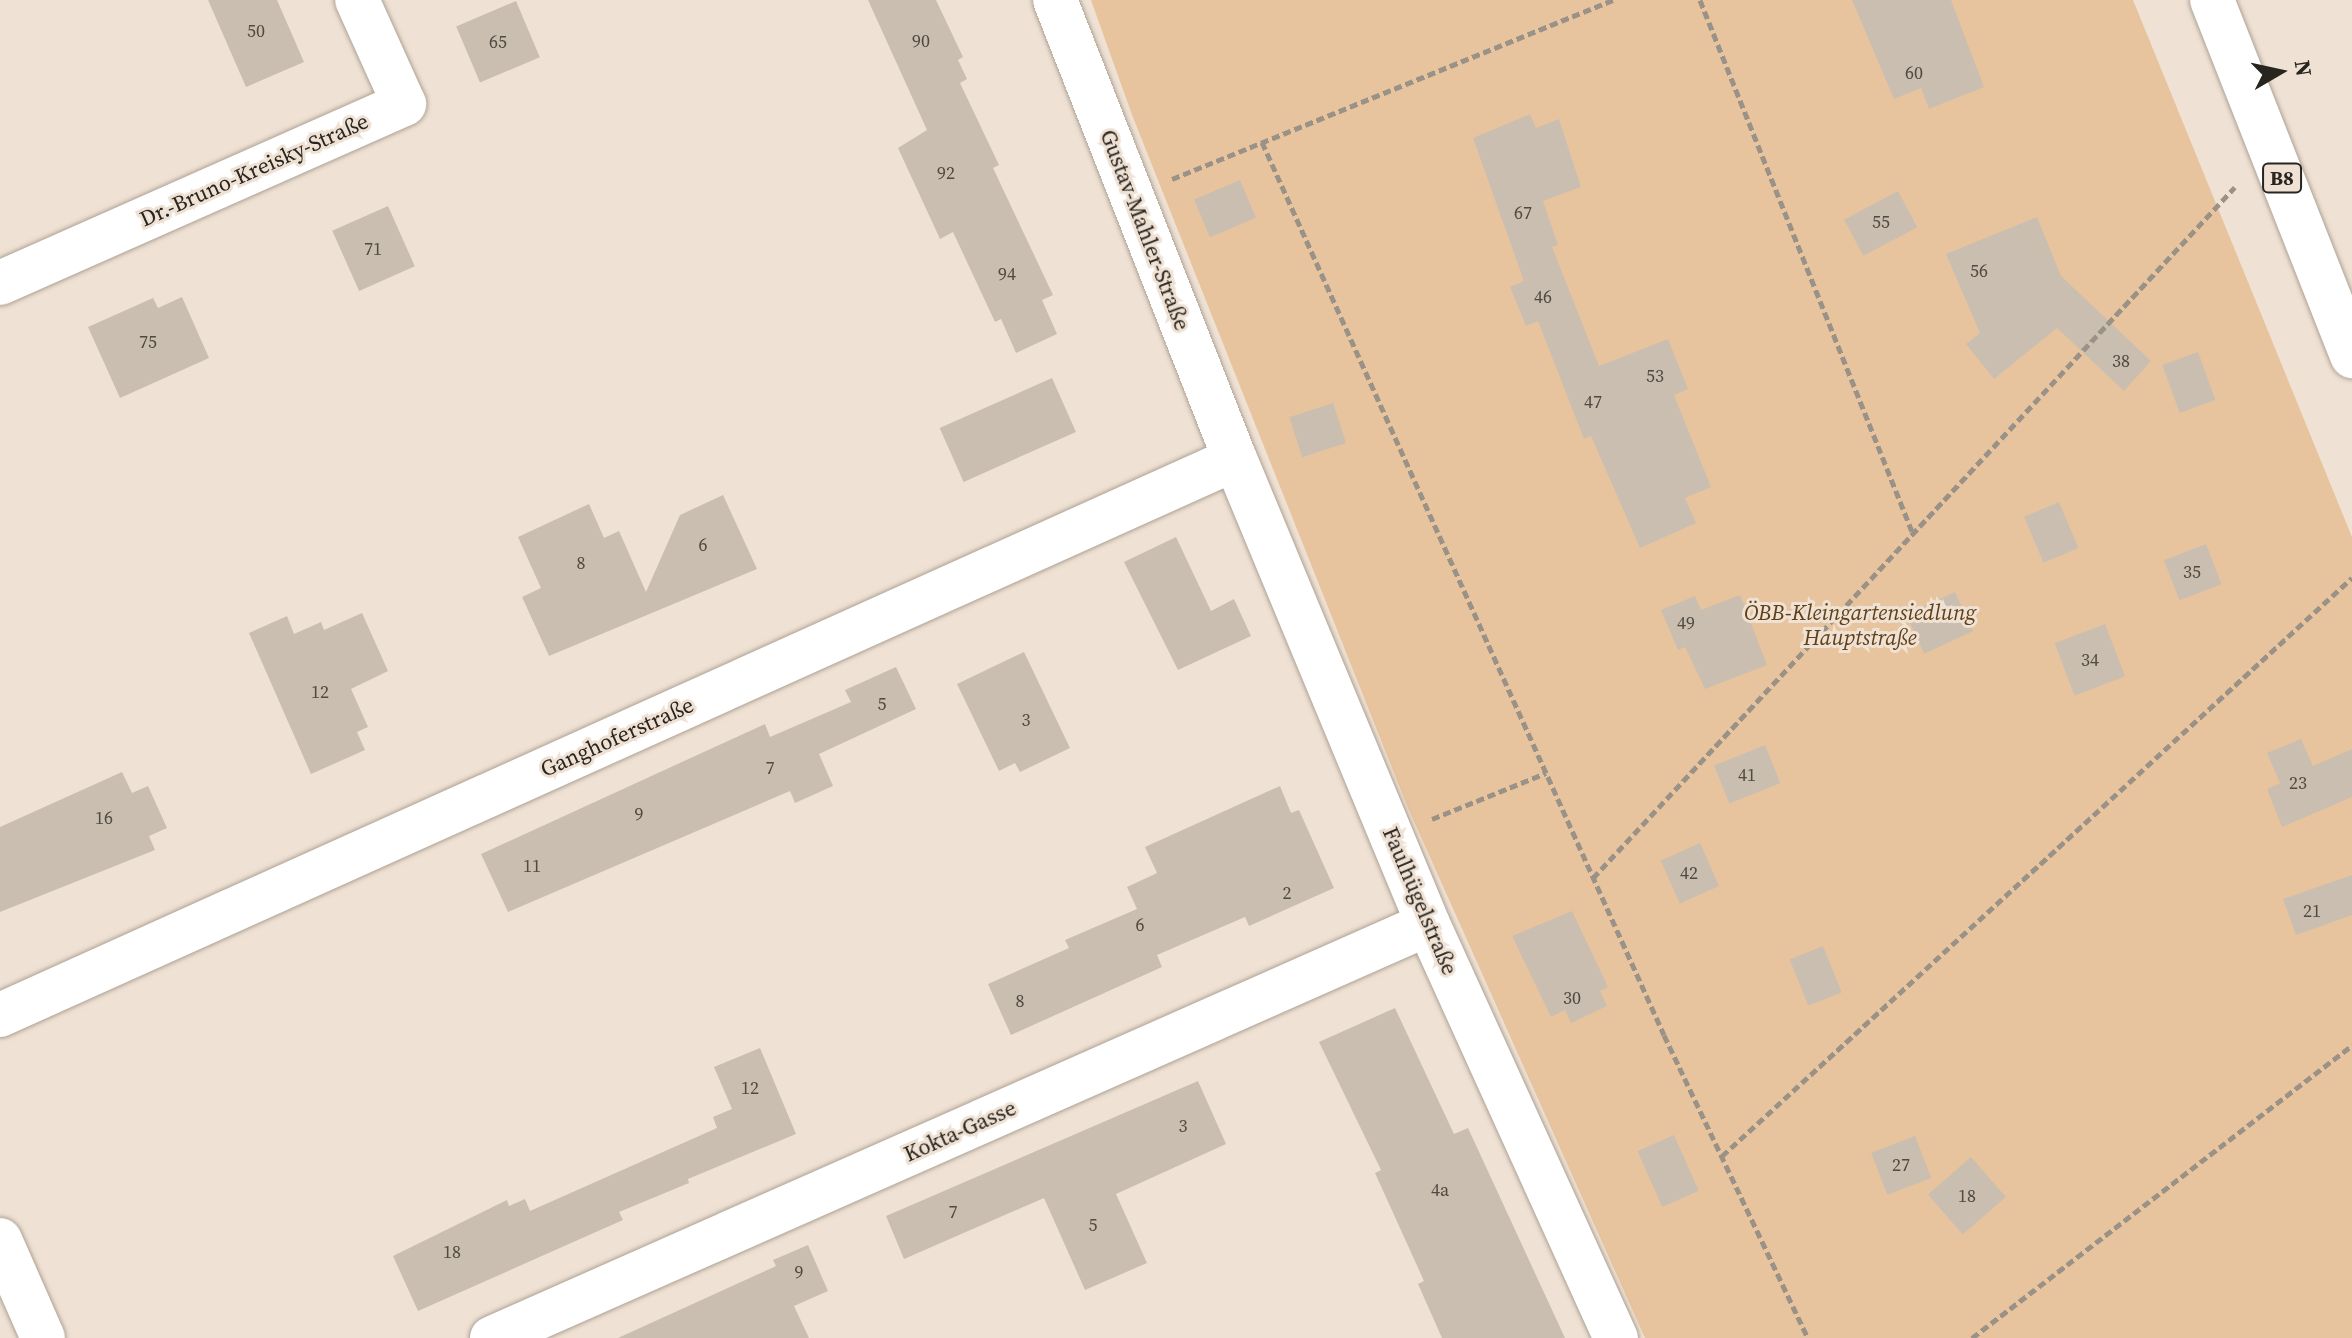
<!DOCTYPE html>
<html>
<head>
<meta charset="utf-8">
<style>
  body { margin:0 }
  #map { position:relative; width:2352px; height:1338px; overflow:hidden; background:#efe2d4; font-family:"Source Serif 4",serif }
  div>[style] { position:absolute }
  .green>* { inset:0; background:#e7c49e }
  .building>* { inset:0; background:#cabeb0; transform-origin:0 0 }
  .path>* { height:5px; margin-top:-2.5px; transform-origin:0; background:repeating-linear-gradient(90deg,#9b9287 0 8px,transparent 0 12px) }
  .roads { filter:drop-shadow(0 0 2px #aea295) drop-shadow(0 0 2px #aea295) }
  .minor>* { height:44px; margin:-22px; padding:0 22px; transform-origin:22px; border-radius:22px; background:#fff }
  .primary>* { height:44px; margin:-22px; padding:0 22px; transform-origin:22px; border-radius:22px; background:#fff }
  span { translate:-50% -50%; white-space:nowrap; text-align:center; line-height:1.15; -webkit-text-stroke:6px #efe2d4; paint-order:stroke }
  .number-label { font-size:18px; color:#504a42 }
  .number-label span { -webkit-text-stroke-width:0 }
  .shield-label span { padding:2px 6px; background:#efe2d4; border:2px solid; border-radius:6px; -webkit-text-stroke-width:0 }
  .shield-label { font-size:20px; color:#28241e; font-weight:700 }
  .street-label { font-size:22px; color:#28241e }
  .park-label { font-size:22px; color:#604018; font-style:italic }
  .north { position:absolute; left:2240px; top:32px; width:80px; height:80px; -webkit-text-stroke:6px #efe2d4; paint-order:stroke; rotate:81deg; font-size:22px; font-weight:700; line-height:32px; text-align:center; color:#28241e }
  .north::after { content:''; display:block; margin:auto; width:28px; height:36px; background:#28241e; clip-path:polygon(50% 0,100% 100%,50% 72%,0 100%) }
</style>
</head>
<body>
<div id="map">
  <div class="green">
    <i style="clip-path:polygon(1091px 0,2133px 0,2352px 537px,2352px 1338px,1645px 1338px,1408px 808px,1132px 115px)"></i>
  </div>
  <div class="building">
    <i style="clip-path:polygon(208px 0,277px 0,304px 62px,246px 87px)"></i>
    <i style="clip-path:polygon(868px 0,936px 0,963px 57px,958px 60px,967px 79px,960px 83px,999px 165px,993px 168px,1053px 295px,1042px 300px,1057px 334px,1016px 353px,1001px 319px,995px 322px,953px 232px,940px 239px,898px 148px,927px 130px)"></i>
    <i style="clip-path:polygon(1852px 0,1951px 0,1984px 87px,1929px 109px,1921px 88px,1894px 99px)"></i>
    <i style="left:516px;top:1px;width:61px;height:65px;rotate:67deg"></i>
    <i style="clip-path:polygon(1530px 114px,1536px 128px,1559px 119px,1581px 187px,1543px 201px,1558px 245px,1552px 247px,1599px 366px,1668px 339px,1688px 389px,1674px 395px,1711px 487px,1685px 498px,1696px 523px,1640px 548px,1591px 436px,1584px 439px,1538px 321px,1526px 326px,1510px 287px,1524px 281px,1473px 138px)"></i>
    <i style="left:1240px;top:180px;width:41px;height:50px;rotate:67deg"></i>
    <i style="left:1898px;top:191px;width:41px;height:61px;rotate:62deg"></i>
    <i style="left:388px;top:206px;width:66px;height:61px;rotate:66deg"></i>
    <i style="clip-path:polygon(2037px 217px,2061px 276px,2151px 361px,2124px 391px,2057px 328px,1994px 379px,1966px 344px,1980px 333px,1946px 254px)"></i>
    <i style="clip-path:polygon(182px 297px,209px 358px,120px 398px,88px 327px,153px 298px,158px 308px)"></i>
    <i style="left:2198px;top:352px;width:51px;height:38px;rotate:70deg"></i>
    <i style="left:1052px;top:378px;width:59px;height:123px;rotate:66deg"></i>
    <i style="left:1333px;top:403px;width:42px;height:46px;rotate:72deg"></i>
    <i style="clip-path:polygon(723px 495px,757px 569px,549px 656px,522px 597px,541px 588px,518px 537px,589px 504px,604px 538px,619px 531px,646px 592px,680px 515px)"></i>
    <i style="left:2059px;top:502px;width:50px;height:38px;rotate:67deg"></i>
    <i style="clip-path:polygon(1176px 537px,1211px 611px,1234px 599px,1251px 636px,1178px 670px,1124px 562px)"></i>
    <i style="left:2206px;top:544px;width:43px;height:45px;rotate:69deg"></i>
    <i style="left:1955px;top:592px;width:43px;height:54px;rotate:65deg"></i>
    <i style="clip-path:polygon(1740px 595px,1767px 665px,1705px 689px,1685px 647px,1678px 650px,1661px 610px,1695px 596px,1701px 610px)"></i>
    <i style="clip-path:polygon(362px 613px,388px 671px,351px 689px,368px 727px,357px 732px,365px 750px,311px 774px,249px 633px,287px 616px,294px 634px,321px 622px,324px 630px)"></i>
    <i style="left:2105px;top:624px;width:56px;height:54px;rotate:69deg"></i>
    <i style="clip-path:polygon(1024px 652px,1070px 748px,1020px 772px,1015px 763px,999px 771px,957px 684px)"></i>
    <i style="clip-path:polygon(896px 667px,916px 709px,819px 754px,833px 786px,795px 803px,790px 791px,508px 912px,481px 854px,765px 724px,770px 737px,851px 702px,845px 690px)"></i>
    <i style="clip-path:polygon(2301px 739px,2313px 766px,2352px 749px,2352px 797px,2282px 827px,2267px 789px,2280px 783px,2267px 753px)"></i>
    <i style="left:1765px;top:745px;width:41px;height:55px;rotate:68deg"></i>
    <i style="clip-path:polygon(122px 772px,132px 793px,148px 786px,167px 828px,149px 836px,155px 850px,0 912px,0 827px)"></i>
    <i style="clip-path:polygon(1280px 786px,1291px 813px,1299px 810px,1334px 888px,1249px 926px,1245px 917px,1157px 955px,1162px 967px,1011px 1035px,988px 984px,1069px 948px,1065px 940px,1137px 909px,1127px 887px,1157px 873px,1145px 847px)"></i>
    <i style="left:1700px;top:843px;width:47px;height:43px;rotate:66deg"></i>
    <i style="clip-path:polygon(2352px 875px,2352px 915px,2296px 935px,2283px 899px)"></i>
    <i style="clip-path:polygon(1572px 911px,1608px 987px,1600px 991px,1607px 1006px,1571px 1023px,1565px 1010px,1551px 1017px,1512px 936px)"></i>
    <i style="left:1823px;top:946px;width:50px;height:36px;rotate:68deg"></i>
    <i style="clip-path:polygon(1395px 1008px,1454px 1134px,1468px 1128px,1565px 1338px,1442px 1338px,1418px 1284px,1424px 1281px,1375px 1173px,1381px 1170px,1319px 1042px)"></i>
    <i style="clip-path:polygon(760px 1048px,796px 1134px,688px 1179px,689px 1183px,619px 1212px,623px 1220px,418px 1311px,393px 1256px,507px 1200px,509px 1206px,525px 1199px,530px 1211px,717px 1128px,713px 1117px,732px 1109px,714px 1067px)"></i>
    <i style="clip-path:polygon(1198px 1081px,1226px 1144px,1116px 1194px,1147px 1263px,1085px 1290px,1044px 1198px,904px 1259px,886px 1216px)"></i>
    <i style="left:1674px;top:1135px;width:61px;height:40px;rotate:66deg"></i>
    <i style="left:1915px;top:1136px;width:45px;height:47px;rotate:69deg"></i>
    <i style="left:1971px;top:1157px;width:53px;height:57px;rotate:49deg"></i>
    <i style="clip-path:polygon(808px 1245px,828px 1291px,794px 1306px,809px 1338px,618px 1338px,776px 1266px,773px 1260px)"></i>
  </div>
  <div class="path">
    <i style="left:1700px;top:0;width:575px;rotate:68.25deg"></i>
    <i style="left:1262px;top:142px;width:979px;rotate:65.76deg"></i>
    <i style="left:1664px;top:1035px;width:335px;rotate:64.6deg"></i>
    <i style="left:1172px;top:179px;width:476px;rotate:-22.1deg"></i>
    <i style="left:1432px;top:819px;width:123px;rotate:-22deg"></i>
    <i style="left:1593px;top:878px;width:943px;rotate:-47.11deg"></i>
    <i style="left:1722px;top:1156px;width:855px;rotate:-42.54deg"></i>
    <i style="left:1972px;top:1338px;width:480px;rotate:-37.6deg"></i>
  </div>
  <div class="roads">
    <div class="minor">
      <i style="left:1055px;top:0;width:493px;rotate:68.6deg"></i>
      <i style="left:1235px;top:459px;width:503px;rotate:67.46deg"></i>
      <i style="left:1428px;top:924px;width:455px;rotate:65.6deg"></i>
      <i style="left:0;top:283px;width:442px;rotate:-23.9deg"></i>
      <i style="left:404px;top:104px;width:114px;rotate:-114.3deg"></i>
      <i style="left:0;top:1015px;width:1354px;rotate:-24.24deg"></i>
      <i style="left:0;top:1240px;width:107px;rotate:66.3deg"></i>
      <i style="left:492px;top:1338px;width:1023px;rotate:-23.86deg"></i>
    </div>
    <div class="primary">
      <i style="left:2212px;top:0;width:383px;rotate:68.5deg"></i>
    </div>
  </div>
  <div class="number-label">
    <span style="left:256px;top:31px">50</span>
    <span style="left:921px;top:41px">90</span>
    <span style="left:498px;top:42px">65</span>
    <span style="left:1914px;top:73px">60</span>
    <span style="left:946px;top:173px">92</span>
    <span style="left:1523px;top:213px">67</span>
    <span style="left:1881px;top:222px">55</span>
    <span style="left:373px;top:249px">71</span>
    <span style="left:1979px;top:271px">56</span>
    <span style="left:1007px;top:274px">94</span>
    <span style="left:1543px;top:297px">46</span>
    <span style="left:148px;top:342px">75</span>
    <span style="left:2121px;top:361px">38</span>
    <span style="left:1655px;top:376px">53</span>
    <span style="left:1593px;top:402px">47</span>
    <span style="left:703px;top:545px">6</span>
    <span style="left:581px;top:563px">8</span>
    <span style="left:2192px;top:572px">35</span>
    <span style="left:1686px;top:623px">49</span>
    <span style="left:2090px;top:660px">34</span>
    <span style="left:320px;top:692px">12</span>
    <span style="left:882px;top:704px">5</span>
    <span style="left:1026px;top:720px">3</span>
    <span style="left:770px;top:768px">7</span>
    <span style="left:1747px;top:775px">41</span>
    <span style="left:2298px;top:783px">23</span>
    <span style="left:639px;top:814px">9</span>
    <span style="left:104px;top:818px">16</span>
    <span style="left:532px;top:866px">11</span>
    <span style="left:1689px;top:873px">42</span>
    <span style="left:1287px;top:893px">2</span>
    <span style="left:2312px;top:911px">21</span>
    <span style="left:1140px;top:925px">6</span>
    <span style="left:1572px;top:998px">30</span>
    <span style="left:1020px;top:1001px">8</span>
    <span style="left:750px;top:1088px">12</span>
    <span style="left:1183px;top:1126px">3</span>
    <span style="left:1901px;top:1165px">27</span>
    <span style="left:1440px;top:1190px">4a</span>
    <span style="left:1967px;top:1196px">18</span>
    <span style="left:953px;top:1212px">7</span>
    <span style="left:1093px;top:1225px">5</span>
    <span style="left:452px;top:1252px">18</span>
    <span style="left:799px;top:1272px">9</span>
  </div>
  <div class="shield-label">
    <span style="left:2282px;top:178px">B8</span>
  </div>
  <div class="street-label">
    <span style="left:254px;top:170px;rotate:-24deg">Dr.-Bruno-Kreisky-Straße</span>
    <span style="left:1145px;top:230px;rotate:69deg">Gustav-Mahler-Straße</span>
    <span style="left:617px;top:737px;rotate:-24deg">Ganghoferstraße</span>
    <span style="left:1420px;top:901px;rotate:67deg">Faulhügelstraße</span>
    <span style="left:960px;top:1131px;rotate:-24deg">Kokta-Gasse</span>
  </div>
  <div class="park-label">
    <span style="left:1860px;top:625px">ÖBB-Kleingartensiedlung<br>Hauptstraße</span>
  </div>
  <div class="north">N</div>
</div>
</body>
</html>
